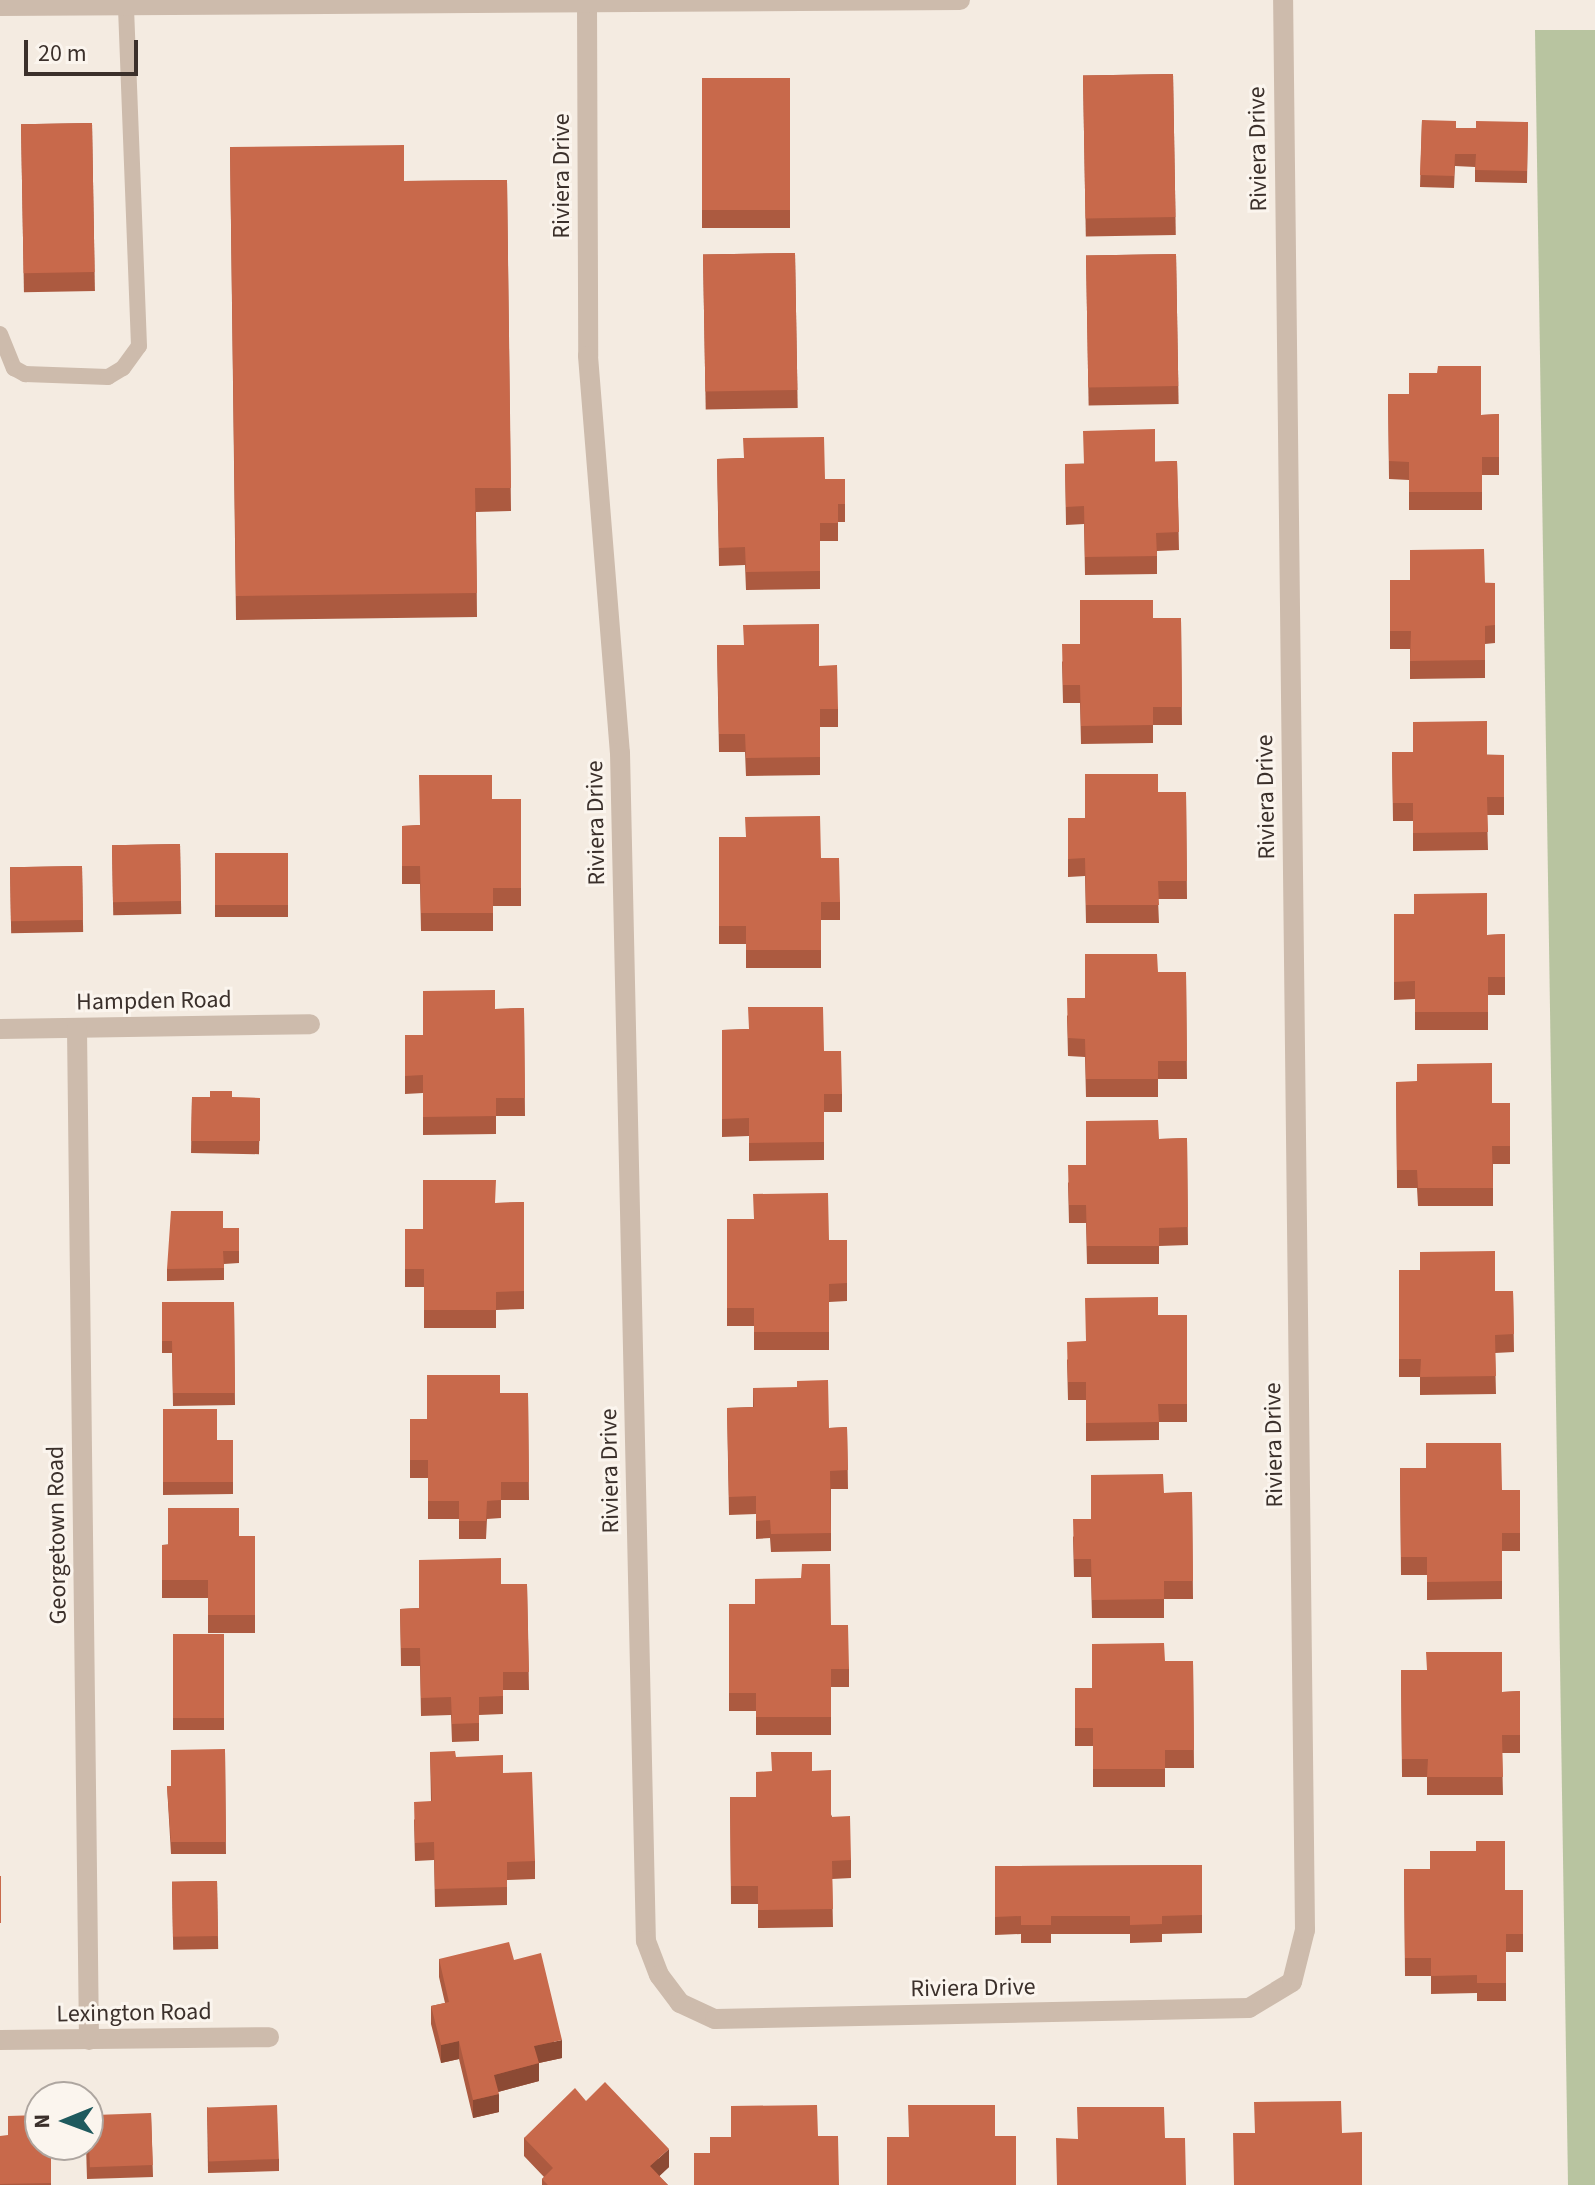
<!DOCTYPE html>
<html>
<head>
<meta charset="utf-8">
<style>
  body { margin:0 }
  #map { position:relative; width:1595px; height:2185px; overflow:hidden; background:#f4ebe1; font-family:"Source Sans 3",sans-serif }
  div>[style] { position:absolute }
  .green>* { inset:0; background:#b8c4a0 }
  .service>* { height:16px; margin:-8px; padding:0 8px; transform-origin:8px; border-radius:8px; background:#cdbbac }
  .minor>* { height:20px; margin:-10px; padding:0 10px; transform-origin:10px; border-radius:10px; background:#cdbbac }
  .tertiary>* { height:20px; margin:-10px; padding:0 10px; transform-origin:10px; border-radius:10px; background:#cdbbac }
  .wall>* { inset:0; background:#ac5a40; transform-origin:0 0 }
  .shaded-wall>* { inset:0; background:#8c4a34 }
  .building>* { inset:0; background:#c8694b; transform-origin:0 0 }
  span { translate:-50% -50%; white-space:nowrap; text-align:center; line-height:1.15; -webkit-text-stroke:6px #fbf5ee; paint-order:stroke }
  .street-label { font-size:24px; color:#3b302b }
  .north { position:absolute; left:24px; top:2081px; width:80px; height:80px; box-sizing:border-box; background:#fbf5ee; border:2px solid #aea6a0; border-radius:50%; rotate:269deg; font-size:22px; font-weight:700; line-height:32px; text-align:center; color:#3b302b }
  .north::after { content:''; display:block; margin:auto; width:28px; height:36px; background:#1f5a5e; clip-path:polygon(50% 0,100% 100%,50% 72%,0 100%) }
  .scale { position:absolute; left:24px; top:40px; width:114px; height:36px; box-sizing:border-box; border:4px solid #3b302b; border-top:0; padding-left:10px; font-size:24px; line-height:28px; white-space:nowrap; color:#3b302b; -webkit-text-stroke:6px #fbf5ee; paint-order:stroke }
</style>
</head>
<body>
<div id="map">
  <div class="green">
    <i style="clip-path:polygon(1535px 30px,1595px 30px,1595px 2185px,1568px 2185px)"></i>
  </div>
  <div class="service">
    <i style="left:0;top:334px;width:37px;rotate:68deg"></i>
    <i style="left:14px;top:368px;width:13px;rotate:29deg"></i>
    <i style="left:25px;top:374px;width:83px;rotate:2.1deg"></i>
    <i style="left:108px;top:377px;width:17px;rotate:-31deg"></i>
    <i style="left:123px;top:368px;width:27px;rotate:-54deg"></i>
    <i style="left:139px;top:346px;width:343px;rotate:-92.2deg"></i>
  </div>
  <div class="minor">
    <i style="left:587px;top:2px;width:354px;rotate:89.8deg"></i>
    <i style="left:588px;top:356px;width:398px;rotate:85.4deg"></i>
    <i style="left:620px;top:753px;width:1188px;rotate:88.75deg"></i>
    <i style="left:646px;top:1941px;width:36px;rotate:69deg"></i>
    <i style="left:659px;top:1975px;width:35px;rotate:53deg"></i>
    <i style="left:680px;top:2003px;width:38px;rotate:25deg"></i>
    <i style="left:715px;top:2019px;width:534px;rotate:-1.18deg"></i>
    <i style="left:1249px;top:2008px;width:50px;rotate:-31.2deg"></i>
    <i style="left:1292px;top:1982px;width:54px;rotate:-76deg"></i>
    <i style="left:1305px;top:1930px;width:1930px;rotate:-90.65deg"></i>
    <i style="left:0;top:1029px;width:310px;rotate:-0.9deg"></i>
    <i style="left:77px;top:1029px;width:1011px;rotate:89.32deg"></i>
    <i style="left:0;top:2040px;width:269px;rotate:-0.6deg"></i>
  </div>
  <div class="tertiary">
    <i style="left:0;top:6px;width:960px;rotate:-0.36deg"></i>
  </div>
  <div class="wall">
    <i style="left:1173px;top:74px;width:161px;height:90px;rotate:89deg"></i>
    <i style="left:790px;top:78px;width:150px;height:88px;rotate:90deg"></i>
    <i style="clip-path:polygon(1422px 120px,1456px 128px,1476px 128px,1528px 122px,1527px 183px,1475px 182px,1475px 167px,1455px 166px,1454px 188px,1420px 187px)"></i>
    <i style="left:92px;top:123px;width:168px;height:71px;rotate:89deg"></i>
    <i style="clip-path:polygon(230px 147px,404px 181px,507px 180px,511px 511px,476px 512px,477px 617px,236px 620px)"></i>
    <i style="left:795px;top:253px;width:155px;height:92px;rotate:89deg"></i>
    <i style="left:1176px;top:254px;width:150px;height:90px;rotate:89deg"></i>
    <i style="clip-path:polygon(1388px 394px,1481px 415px,1499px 414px,1499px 475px,1482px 475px,1482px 510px,1409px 510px,1409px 480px,1389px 479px)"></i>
    <i style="clip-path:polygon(743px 458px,825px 479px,845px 479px,845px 522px,838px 522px,838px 541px,820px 541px,820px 589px,746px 590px,745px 565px,719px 566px,717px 459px)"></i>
    <i style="clip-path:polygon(1177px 461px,1179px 550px,1157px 551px,1157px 574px,1085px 575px,1084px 524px,1066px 525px,1065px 464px)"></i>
    <i style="clip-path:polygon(1390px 580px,1495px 583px,1495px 643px,1485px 644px,1485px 678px,1410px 679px,1410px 649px,1390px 649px)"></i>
    <i style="clip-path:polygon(1153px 618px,1181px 618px,1182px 725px,1153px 725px,1153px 743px,1081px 744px,1080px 703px,1063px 703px,1062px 662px,1080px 644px)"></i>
    <i style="clip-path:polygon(717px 645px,743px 645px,819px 666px,838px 709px,838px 727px,820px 727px,820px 775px,746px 776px,745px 752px,719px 752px)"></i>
    <i style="clip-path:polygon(1392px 752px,1504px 755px,1504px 815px,1487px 815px,1488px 850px,1413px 851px,1413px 821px,1393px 821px)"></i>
    <i style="clip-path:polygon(1158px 792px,1186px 792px,1187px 899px,1158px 899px,1159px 923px,1086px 923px,1085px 876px,1068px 877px,1068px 818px,1085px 818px)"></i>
    <i style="clip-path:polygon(492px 799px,521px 799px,521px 906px,493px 906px,493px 931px,421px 931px,420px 884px,402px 884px,402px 826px,420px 825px)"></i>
    <i style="clip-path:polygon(719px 837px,745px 837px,821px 858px,840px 902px,840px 920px,821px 920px,821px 968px,746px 968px,746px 944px,719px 944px)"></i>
    <i style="left:180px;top:844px;width:70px;height:68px;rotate:89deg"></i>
    <i style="left:288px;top:853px;width:64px;height:73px;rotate:90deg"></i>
    <i style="left:82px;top:866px;width:66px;height:72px;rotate:89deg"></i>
    <i style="clip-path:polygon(1394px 914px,1487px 935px,1505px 934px,1505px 995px,1488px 995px,1488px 1030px,1415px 1030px,1415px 999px,1394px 1000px)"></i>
    <i style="clip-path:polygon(1158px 972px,1186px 972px,1187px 1079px,1158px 1079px,1158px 1097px,1086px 1097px,1085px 1057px,1068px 1056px,1067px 1016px,1085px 998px)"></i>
    <i style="clip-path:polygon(524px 1008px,525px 1116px,496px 1116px,496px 1134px,423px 1135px,423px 1093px,405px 1094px,405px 1035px,423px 1035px,495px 1009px)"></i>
    <i style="clip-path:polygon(748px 1029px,824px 1051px,842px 1094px,842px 1112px,824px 1112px,824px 1160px,749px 1161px,749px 1136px,722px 1137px,722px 1030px)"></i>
    <i style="clip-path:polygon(1396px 1082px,1492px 1103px,1510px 1103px,1510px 1164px,1493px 1164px,1493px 1206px,1418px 1206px,1417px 1188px,1397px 1188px)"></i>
    <i style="left:192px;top:1097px;width:68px;height:56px;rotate:1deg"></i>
    <i style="clip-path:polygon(1187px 1138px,1188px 1245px,1159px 1246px,1159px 1264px,1087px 1264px,1086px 1223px,1069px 1223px,1068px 1183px,1086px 1165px,1159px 1139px)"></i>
    <i style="clip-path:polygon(524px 1202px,524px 1309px,496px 1310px,496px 1328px,424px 1328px,424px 1287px,405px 1287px,405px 1229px,423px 1229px,496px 1203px)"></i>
    <i style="clip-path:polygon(727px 1219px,753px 1219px,829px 1240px,847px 1283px,847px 1301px,829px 1302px,829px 1350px,754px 1350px,754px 1326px,727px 1326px)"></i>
    <i style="clip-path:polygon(223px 1228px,239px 1228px,239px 1263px,224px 1264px,224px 1280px,167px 1281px,167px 1269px)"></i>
    <i style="clip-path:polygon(1399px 1270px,1495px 1291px,1513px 1291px,1514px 1352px,1495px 1353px,1496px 1394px,1420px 1395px,1420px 1377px,1399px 1377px)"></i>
    <i style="clip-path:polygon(162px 1302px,234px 1302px,235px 1405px,173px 1406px,172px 1353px,162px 1353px)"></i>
    <i style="clip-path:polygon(1158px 1315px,1187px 1315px,1187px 1422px,1159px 1422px,1159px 1440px,1086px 1441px,1086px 1400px,1068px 1400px,1067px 1360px,1086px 1341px)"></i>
    <i style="clip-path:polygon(753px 1388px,829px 1428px,847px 1427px,848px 1489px,831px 1489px,831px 1551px,771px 1552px,770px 1538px,756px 1539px,756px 1514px,729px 1515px,727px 1408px,753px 1407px)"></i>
    <i style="clip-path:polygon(500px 1393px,528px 1393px,529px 1500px,501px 1500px,501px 1518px,487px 1519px,486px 1539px,459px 1539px,459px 1519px,428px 1519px,428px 1478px,410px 1478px,410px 1419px,427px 1419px)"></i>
    <i style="clip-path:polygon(163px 1409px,217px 1440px,233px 1440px,233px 1494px,163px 1495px)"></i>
    <i style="clip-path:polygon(1400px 1468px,1502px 1490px,1520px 1490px,1520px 1551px,1502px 1551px,1502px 1599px,1427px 1600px,1427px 1575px,1401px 1575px)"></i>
    <i style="clip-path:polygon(1192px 1492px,1193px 1599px,1164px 1599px,1164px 1618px,1092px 1618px,1091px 1577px,1074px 1577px,1073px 1537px,1091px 1519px,1164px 1493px)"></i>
    <i style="clip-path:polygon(239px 1536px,255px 1536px,255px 1633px,208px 1633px,208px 1598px,162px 1598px,162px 1545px)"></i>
    <i style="clip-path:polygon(501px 1584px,527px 1584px,529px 1690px,503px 1690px,503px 1714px,479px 1715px,479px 1741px,452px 1742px,451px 1715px,421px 1716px,420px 1666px,401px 1666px,400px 1609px,419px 1608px)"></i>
    <i style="clip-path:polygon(729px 1604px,831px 1625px,849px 1669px,849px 1687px,831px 1687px,831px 1735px,756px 1735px,756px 1711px,729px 1711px)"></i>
    <i style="left:173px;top:1634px;width:51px;height:96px"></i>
    <i style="clip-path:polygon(1165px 1661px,1193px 1661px,1194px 1768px,1165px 1768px,1165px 1787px,1093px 1787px,1093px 1746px,1075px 1746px,1075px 1688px,1092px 1688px)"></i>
    <i style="clip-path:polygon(1401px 1670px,1502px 1692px,1520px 1691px,1520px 1753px,1502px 1753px,1503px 1795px,1427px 1795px,1427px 1777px,1402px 1777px)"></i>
    <i style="clip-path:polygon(225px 1749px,226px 1854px,171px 1854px,167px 1786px,171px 1786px)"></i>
    <i style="clip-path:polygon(430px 1752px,456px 1757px,503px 1773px,535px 1861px,535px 1879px,507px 1880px,507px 1905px,435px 1907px,434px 1860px,415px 1861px,414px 1820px,431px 1801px)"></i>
    <i style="clip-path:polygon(812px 1771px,851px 1860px,851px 1878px,832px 1879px,833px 1927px,758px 1928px,758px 1904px,731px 1904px,730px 1797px,756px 1797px)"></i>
    <i style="clip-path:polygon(1202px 1865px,1202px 1933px,1162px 1934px,1162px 1942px,1130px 1943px,1130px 1934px,1051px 1934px,1051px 1943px,1021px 1943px,1021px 1934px,995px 1935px,995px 1866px)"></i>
    <i style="clip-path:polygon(1404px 1869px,1505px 1890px,1523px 1890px,1523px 1952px,1506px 1952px,1506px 2001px,1477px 2001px,1477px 1993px,1431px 1994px,1431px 1976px,1405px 1976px)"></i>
    <i style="left:217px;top:1881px;width:68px;height:45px;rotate:89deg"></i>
    <i style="clip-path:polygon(439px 1959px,514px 1960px,562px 2058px,539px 2063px,539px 2081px,498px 2092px,499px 2112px,473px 2118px,459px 2059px,441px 2063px,431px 2024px,431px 2006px,445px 2003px,439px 1977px)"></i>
    <i style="clip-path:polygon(586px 2101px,669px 2167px,659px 2176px,668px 2185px,542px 2185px,542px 2179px,544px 2177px,524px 2156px,524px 2138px)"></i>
    <i style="clip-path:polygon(207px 2107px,279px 2159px,279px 2171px,208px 2173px)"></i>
    <i style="clip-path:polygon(151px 2113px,153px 2177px,87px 2179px,86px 2145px)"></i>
    <i style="clip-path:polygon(0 2136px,51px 2145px,51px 2185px,0 2185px)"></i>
  </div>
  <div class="shaded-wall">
    <i style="clip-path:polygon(562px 2040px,562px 2058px,534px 2064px,534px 2046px)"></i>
    <i style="clip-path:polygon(459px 2041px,459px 2059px,441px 2063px,441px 2045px)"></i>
    <i style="clip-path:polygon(539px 2063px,539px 2081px,494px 2093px,494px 2075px)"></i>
    <i style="clip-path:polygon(499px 2094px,499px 2112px,473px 2118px,473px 2100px)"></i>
    <i style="clip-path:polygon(669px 2149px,669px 2167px,650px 2185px,650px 2166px)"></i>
  </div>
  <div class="building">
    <i style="left:1173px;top:74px;width:143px;height:90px;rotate:89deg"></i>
    <i style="left:790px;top:78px;width:132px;height:88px;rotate:90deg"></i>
    <i style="clip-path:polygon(1422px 120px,1456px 121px,1456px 128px,1476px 128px,1476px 121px,1528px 122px,1527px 171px,1475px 170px,1476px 154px,1455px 154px,1454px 176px,1420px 175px)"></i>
    <i style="left:92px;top:123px;width:149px;height:71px;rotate:89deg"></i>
    <i style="clip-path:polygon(404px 145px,404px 181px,507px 180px,511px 488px,475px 488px,477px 593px,236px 596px,230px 147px)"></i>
    <i style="left:795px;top:253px;width:137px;height:92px;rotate:89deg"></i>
    <i style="left:1176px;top:254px;width:132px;height:90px;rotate:89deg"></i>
    <i style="clip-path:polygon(1438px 366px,1481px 366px,1481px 415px,1499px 414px,1499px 457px,1482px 457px,1482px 492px,1409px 492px,1409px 462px,1389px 461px,1388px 394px,1409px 394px,1409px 373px,1437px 373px)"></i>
    <i style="clip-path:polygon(1155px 429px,1155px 462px,1177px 461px,1179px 532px,1156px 533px,1157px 556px,1085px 557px,1084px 506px,1066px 507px,1065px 464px,1084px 464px,1083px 431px)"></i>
    <i style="clip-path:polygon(824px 437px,825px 479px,845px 479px,845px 504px,838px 504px,838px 523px,820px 523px,820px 571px,746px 572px,745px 547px,719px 548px,717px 459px,744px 458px,743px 438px)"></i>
    <i style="clip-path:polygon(1484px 549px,1485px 583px,1495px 583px,1495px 625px,1485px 626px,1485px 660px,1410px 661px,1411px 631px,1390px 631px,1390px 580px,1410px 580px,1410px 550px)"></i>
    <i style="clip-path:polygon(1080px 600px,1153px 600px,1153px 618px,1181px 618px,1182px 707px,1153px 707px,1153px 725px,1081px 726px,1080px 685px,1063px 685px,1062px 644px,1080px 644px)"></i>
    <i style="clip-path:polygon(819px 624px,819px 666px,837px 665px,838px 709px,820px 709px,820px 757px,746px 758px,745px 734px,719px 734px,717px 645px,744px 645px,743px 625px)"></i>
    <i style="clip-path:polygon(1487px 721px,1487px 755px,1504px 755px,1504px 797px,1487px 797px,1488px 832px,1413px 833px,1413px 803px,1393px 803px,1392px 752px,1413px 752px,1413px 722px)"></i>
    <i style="clip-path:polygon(1085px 774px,1158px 774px,1158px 792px,1186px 792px,1187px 881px,1158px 881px,1159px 905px,1086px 905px,1085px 858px,1068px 859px,1068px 818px,1085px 818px)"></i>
    <i style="clip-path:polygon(419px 775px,492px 775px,492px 799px,521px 799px,521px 888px,493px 888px,493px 913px,421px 913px,420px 866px,402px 866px,402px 826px,420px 825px)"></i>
    <i style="clip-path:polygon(820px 816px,821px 858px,839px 858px,840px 902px,821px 902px,821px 950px,746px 950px,746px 926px,719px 926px,719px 837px,746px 837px,745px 817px)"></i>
    <i style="left:180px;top:844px;width:57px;height:68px;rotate:89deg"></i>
    <i style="left:288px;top:853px;width:52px;height:73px;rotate:90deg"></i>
    <i style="left:82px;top:866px;width:54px;height:72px;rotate:89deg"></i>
    <i style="clip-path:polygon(1487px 893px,1487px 935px,1505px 934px,1505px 977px,1488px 977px,1488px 1012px,1415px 1012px,1415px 981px,1394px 982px,1394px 914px,1414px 914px,1414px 894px)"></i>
    <i style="clip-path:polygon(1085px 954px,1157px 954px,1158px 972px,1186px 972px,1187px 1061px,1158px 1061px,1158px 1079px,1086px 1079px,1085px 1039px,1068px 1038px,1067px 998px,1085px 998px)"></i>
    <i style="clip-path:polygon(495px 990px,495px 1009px,524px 1008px,525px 1098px,496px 1098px,496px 1116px,423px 1117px,423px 1075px,405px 1076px,405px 1035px,423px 1035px,423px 991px)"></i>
    <i style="clip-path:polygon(748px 1007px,823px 1007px,824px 1051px,841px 1051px,842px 1094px,824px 1094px,824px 1142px,749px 1143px,749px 1118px,722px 1119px,722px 1030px,749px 1029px)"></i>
    <i style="clip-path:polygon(1492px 1063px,1492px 1103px,1510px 1103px,1510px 1146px,1492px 1146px,1493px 1188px,1418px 1188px,1417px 1170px,1397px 1170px,1396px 1082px,1417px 1081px,1417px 1064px)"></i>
    <i style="clip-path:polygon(210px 1091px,232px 1091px,232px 1097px,260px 1098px,260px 1141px,191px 1141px,192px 1097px,210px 1097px)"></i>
    <i style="clip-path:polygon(1158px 1120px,1159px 1139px,1187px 1138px,1188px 1227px,1159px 1228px,1159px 1246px,1087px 1246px,1086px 1205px,1069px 1205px,1068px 1165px,1086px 1165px,1086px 1121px)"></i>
    <i style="clip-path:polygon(423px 1180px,496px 1180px,495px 1203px,524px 1202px,524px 1291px,496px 1292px,496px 1310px,424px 1310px,424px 1269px,405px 1269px,405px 1229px,423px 1229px)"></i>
    <i style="clip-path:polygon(828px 1193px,829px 1240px,847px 1240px,847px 1283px,829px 1284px,829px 1332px,754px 1332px,754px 1308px,727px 1308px,727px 1219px,754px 1219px,753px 1194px)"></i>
    <i style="clip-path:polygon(171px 1211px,223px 1211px,223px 1228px,239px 1228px,239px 1251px,223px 1251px,224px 1268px,167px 1269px)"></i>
    <i style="clip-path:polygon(1495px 1251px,1495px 1291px,1513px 1291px,1514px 1334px,1495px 1335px,1496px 1376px,1420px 1377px,1421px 1359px,1399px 1359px,1399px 1270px,1420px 1270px,1420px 1252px)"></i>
    <i style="clip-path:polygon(1158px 1297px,1158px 1315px,1187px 1315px,1187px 1404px,1158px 1404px,1159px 1422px,1086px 1423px,1086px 1382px,1068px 1382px,1067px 1342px,1086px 1341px,1085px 1298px)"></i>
    <i style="clip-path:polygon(162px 1302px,234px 1302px,235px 1393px,173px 1393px,172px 1341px,162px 1341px)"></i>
    <i style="clip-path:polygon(427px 1375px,500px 1375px,500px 1393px,528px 1393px,529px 1482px,501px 1482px,501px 1500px,487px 1501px,486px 1521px,459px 1521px,459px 1501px,428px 1501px,428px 1460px,410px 1460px,410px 1419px,427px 1419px)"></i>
    <i style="clip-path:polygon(828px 1380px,829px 1428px,847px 1427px,848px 1470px,830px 1471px,831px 1533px,771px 1534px,770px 1520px,756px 1521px,756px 1496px,729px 1497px,727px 1408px,754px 1407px,753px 1388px,797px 1387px,797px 1381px)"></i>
    <i style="clip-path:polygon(163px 1409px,217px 1409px,217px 1440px,233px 1440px,233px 1482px,163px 1482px)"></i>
    <i style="clip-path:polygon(1426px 1443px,1501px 1443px,1502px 1490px,1520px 1490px,1520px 1533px,1502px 1533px,1502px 1581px,1427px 1582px,1427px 1557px,1401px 1557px,1400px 1468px,1426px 1468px)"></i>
    <i style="clip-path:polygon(1163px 1474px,1164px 1493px,1192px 1492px,1193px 1581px,1164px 1581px,1164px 1599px,1092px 1600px,1091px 1559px,1074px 1559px,1073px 1519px,1091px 1519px,1091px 1475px)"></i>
    <i style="clip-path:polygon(168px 1508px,239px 1508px,239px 1536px,255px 1536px,255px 1615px,208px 1615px,208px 1580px,162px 1580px,162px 1545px,168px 1545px)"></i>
    <i style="clip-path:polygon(501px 1558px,501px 1584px,527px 1584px,529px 1672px,503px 1672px,503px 1696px,479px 1697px,479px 1723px,452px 1724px,451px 1697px,421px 1698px,420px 1648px,401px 1648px,400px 1609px,419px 1608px,419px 1560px)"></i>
    <i style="clip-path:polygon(802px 1564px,830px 1564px,831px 1625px,848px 1625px,849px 1669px,831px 1669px,831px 1717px,756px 1717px,756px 1693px,729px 1693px,729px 1604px,755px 1604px,755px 1579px,801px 1578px)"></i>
    <i style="left:173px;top:1634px;width:51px;height:84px"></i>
    <i style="clip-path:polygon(1164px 1643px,1165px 1661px,1193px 1661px,1194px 1750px,1165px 1750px,1165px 1769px,1093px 1769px,1093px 1728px,1075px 1728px,1075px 1688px,1092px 1688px,1092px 1644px)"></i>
    <i style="clip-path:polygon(1426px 1652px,1502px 1652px,1502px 1692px,1520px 1691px,1520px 1735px,1502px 1735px,1503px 1777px,1427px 1777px,1428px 1759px,1402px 1759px,1401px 1670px,1427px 1670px)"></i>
    <i style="clip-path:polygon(225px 1749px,226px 1842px,171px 1842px,167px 1786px,171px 1786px,171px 1750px)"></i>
    <i style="clip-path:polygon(455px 1751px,456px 1757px,503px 1755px,503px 1773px,532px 1772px,535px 1861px,507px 1862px,507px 1887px,435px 1889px,434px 1842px,415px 1843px,414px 1802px,432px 1801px,430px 1752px)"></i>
    <i style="clip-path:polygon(771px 1752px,812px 1752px,812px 1771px,831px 1770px,831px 1817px,850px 1816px,851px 1860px,832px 1861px,833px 1909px,758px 1910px,758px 1886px,731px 1886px,730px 1797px,756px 1797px,756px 1772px,772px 1771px)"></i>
    <i style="clip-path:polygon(1476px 1841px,1505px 1841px,1505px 1890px,1523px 1890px,1523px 1934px,1506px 1934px,1506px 1983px,1477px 1983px,1477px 1975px,1431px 1976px,1431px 1958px,1405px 1958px,1404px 1869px,1430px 1869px,1430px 1851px,1476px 1851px)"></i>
    <i style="clip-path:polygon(1202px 1865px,1202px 1915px,1162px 1916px,1162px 1924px,1130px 1925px,1130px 1916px,1051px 1916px,1051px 1925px,1021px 1925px,1021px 1916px,995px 1917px,995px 1866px)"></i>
    <i style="left:0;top:1876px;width:1px;height:47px"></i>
    <i style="left:217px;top:1881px;width:55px;height:45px;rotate:89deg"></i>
    <i style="clip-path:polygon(509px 1942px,514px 1960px,541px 1953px,562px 2040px,534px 2046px,539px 2063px,494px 2075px,499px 2094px,473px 2100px,459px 2041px,441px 2045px,431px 2006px,449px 2002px,439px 1959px)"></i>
    <i style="clip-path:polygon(605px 2082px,669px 2149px,650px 2166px,668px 2185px,548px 2185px,542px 2179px,553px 2168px,524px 2138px,575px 2088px,586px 2101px)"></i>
    <i style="clip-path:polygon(1341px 2101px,1342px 2133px,1362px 2132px,1362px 2185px,1234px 2185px,1233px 2133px,1255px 2133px,1254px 2102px)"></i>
    <i style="left:277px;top:2105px;width:54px;height:70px;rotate:88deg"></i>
    <i style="clip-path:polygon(817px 2105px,818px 2136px,838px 2136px,839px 2185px,694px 2185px,694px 2153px,710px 2153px,710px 2137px,731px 2137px,731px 2106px)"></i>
    <i style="clip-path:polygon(908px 2105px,995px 2105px,995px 2136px,1016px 2136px,1016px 2185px,887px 2185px,887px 2137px,909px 2137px)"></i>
    <i style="clip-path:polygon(1077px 2107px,1164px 2107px,1165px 2138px,1185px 2138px,1186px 2185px,1057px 2185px,1056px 2138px,1078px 2139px)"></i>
    <i style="left:151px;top:2113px;width:52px;height:63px;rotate:88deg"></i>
    <i style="clip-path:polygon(40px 2115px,40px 2145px,51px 2145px,51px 2183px,0 2184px,0 2136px,8px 2135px,8px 2116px)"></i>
  </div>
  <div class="street-label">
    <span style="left:1258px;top:149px;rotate:-91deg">Riviera Drive</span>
    <span style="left:562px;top:176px;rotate:-90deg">Riviera Drive</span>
    <span style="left:1266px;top:797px;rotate:-91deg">Riviera Drive</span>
    <span style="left:596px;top:823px;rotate:-91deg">Riviera Drive</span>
    <span style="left:154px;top:1001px;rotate:-1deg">Hampden Road</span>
    <span style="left:1274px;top:1445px;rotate:-91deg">Riviera Drive</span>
    <span style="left:610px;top:1471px;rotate:-91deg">Riviera Drive</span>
    <span style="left:57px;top:1535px;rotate:-91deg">Georgetown Road</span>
    <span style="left:973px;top:1988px;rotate:-1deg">Riviera Drive</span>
    <span style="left:134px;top:2013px;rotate:-1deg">Lexington Road</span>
  </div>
  <div class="north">N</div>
  <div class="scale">20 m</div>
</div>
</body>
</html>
